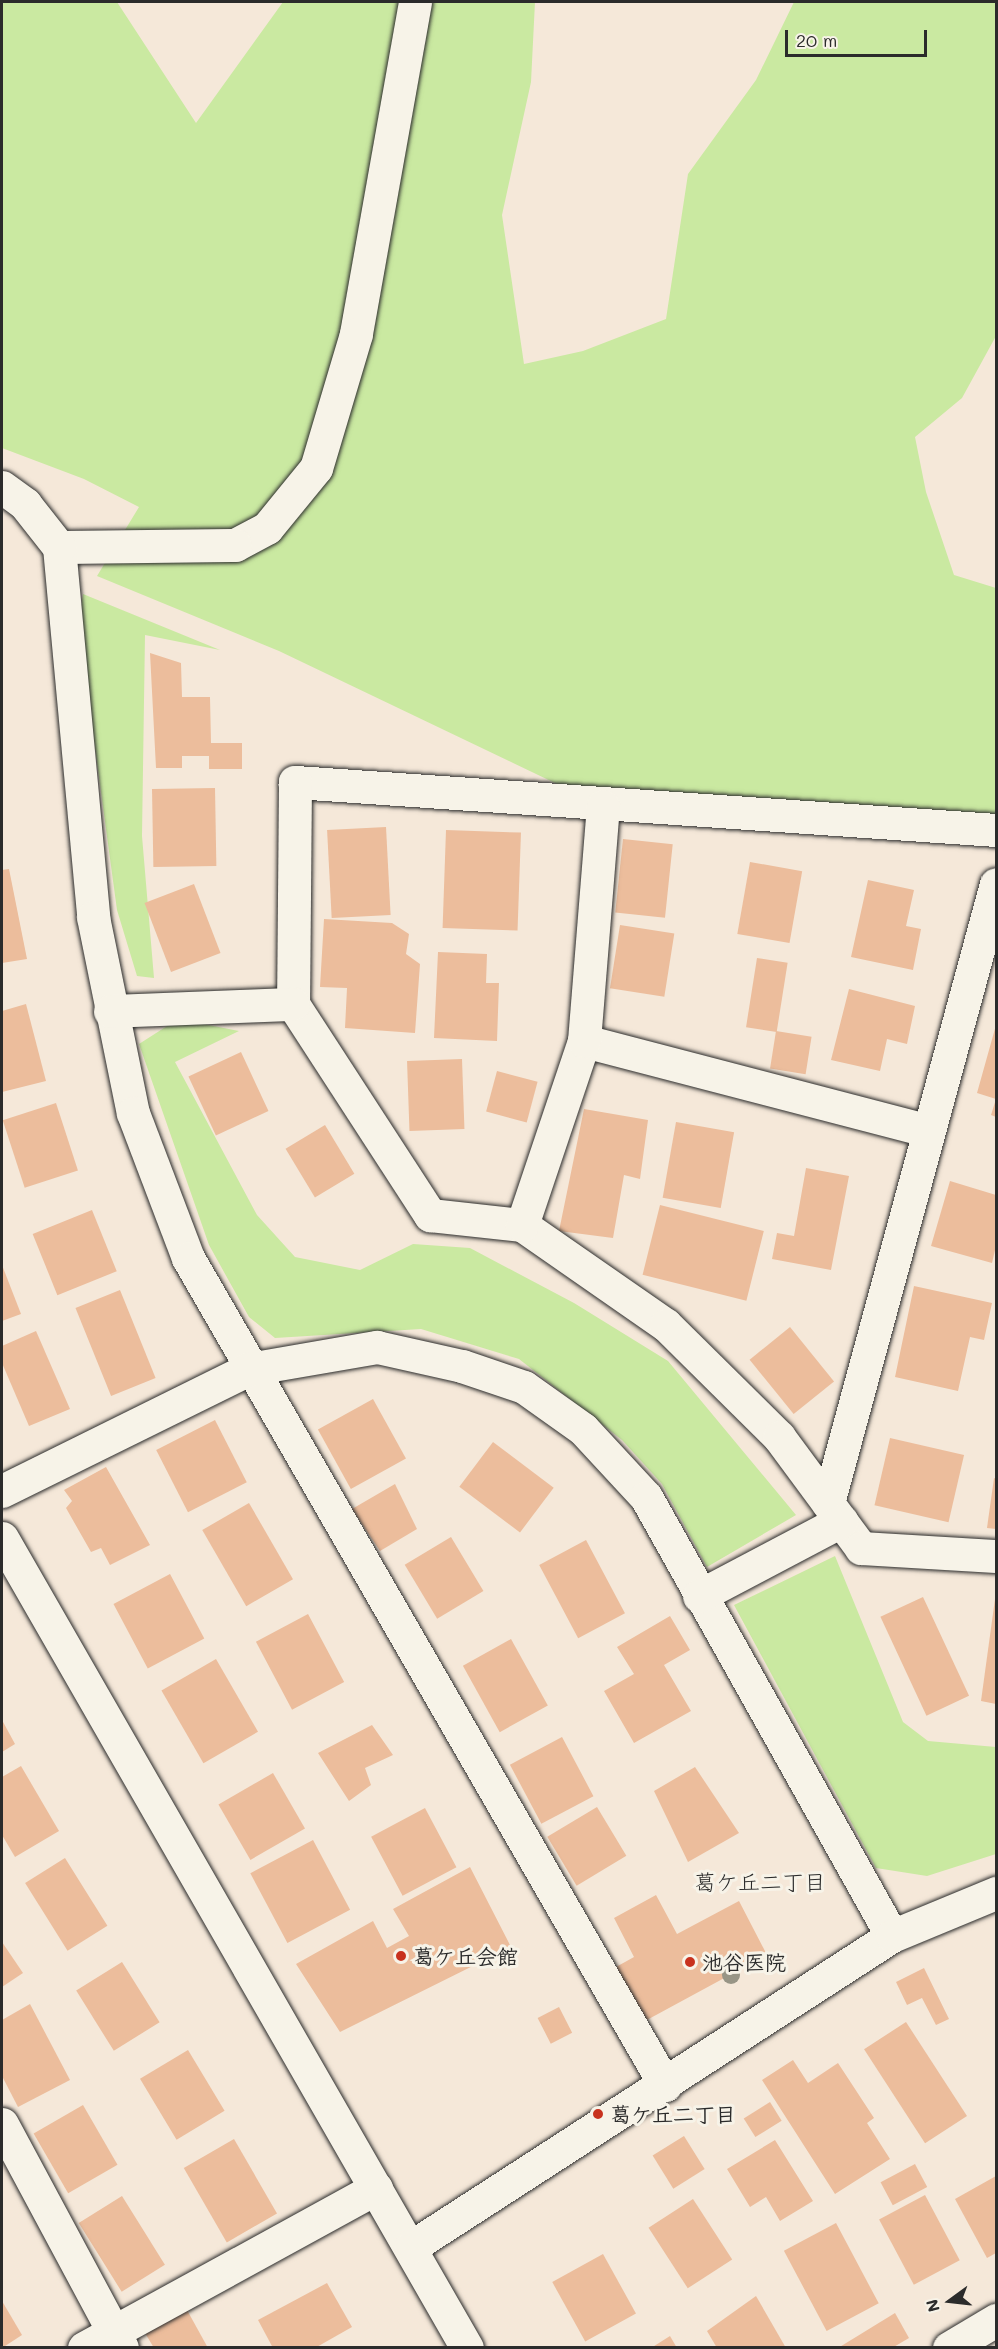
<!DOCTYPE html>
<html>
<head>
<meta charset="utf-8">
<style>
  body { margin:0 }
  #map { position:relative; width:998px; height:2349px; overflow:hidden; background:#f5e8d9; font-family:Mali,"Klee One",sans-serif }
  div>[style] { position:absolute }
  .green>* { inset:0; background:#cae9a1 }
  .building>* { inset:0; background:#ecbd9c; transform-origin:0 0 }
  .roads { filter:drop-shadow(0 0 2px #2b2b2b) drop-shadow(0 0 2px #2b2b2b) }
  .street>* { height:33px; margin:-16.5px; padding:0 16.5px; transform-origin:16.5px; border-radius:16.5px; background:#f7f3e8 }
  .secondary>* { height:33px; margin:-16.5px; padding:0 16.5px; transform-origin:16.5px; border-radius:16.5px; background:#f7f3e8 }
  .trees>* { width:18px; height:18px; margin:-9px; border-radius:50%; background:#989586 }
  .dots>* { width:16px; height:16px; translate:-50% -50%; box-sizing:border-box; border:3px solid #f7f3e8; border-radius:50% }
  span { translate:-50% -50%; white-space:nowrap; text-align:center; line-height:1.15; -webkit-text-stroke:6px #f7f3e8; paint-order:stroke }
  .poi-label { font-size:21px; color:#2b2b2b; font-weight:700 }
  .left { translate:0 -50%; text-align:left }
  .neighbourhood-label { font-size:22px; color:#2b2b2b }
  .frame { position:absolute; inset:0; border:3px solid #2b2b2b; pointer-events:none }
  .north { position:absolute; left:920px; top:2271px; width:60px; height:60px; -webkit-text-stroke:4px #f7f3e8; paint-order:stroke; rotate:255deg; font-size:16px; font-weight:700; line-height:24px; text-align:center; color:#2b2b2b }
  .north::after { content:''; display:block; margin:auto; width:21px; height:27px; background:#2b2b2b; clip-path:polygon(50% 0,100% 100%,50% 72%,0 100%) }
  .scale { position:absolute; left:785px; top:30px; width:142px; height:27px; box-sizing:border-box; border:3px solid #2b2b2b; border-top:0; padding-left:8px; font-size:18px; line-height:21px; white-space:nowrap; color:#2b2b2b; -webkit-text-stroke:4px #f7f3e8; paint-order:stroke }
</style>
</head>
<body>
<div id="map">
  <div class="green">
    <i style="clip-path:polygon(2px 2px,117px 2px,196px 123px,283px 2px,535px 2px,531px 82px,502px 215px,524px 364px,583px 351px,666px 319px,688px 174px,756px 80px,794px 2px,996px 2px,996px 336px,962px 398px,915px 437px,926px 492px,954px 575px,996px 588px,996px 817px,603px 806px,279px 651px,97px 576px,139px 507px,84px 479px,2px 448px)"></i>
    <i style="clip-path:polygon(83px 594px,220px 650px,145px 635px,142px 836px,154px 978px,137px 976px,117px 910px,78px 623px)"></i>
    <i style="clip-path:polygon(178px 1019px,239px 1031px,175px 1062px,257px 1215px,295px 1257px,360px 1270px,413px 1244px,470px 1248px,574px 1303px,668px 1361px,796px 1515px,707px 1567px,662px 1484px,622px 1440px,519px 1359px,421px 1329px,275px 1338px,249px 1317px,209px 1245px,139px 1044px)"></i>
    <i style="clip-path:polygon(835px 1556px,903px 1722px,928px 1741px,996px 1747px,996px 1854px,927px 1876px,876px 1868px,734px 1605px)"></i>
  </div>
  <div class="building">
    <i style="clip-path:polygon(150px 653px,181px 663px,182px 697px,210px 697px,211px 743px,242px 743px,242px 769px,209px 769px,209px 756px,182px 756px,182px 768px,156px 768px)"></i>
    <i style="left:215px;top:788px;width:78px;height:63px;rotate:89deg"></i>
    <i style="left:386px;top:827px;width:88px;height:59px;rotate:87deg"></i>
    <i style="left:446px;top:830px;width:75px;height:98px;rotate:2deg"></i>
    <i style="left:623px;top:839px;width:50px;height:74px;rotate:6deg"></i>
    <i style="left:750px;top:862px;width:53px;height:73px;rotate:10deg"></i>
    <i style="clip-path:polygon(9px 869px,27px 959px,2px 963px,2px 870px)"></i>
    <i style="clip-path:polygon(868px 880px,914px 890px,906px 926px,921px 929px,913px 970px,851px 957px)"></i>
    <i style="left:194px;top:884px;width:74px;height:53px;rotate:69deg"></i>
    <i style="clip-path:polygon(324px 919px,392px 923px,409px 934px,406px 954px,420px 964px,415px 1033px,345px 1028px,347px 988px,320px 987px)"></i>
    <i style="left:620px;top:925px;width:55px;height:64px;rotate:9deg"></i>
    <i style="clip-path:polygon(438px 952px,487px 954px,486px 983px,499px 983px,497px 1041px,434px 1038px)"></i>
    <i style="left:757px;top:958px;width:31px;height:70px;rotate:9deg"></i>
    <i style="clip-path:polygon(849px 989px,915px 1006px,907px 1044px,887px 1039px,880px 1071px,831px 1060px)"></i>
    <i style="clip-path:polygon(26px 1004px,46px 1081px,2px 1092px,2px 1011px)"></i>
    <i style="clip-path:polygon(996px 1025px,996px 1117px,991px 1115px,996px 1099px,977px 1093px)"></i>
    <i style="left:776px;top:1031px;width:36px;height:38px;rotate:9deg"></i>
    <i style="left:241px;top:1052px;width:65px;height:58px;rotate:65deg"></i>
    <i style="left:462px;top:1059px;width:70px;height:55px;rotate:88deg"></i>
    <i style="left:497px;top:1071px;width:42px;height:42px;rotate:15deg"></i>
    <i style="left:56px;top:1103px;width:71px;height:56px;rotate:72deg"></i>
    <i style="clip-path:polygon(584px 1109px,648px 1120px,640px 1179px,624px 1175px,613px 1238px,559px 1231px)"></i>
    <i style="left:676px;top:1122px;width:59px;height:77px;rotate:10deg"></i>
    <i style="left:325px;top:1125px;width:57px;height:46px;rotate:59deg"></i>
    <i style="clip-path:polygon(806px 1168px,849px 1176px,831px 1270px,772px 1259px,777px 1233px,794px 1236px)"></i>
    <i style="clip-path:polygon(950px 1181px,996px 1195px,996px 1246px,992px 1263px,931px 1246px)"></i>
    <i style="left:660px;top:1205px;width:107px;height:72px;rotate:14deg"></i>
    <i style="left:92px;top:1210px;width:66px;height:64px;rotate:68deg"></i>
    <i style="clip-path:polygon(2px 1265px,21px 1314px,2px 1321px)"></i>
    <i style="clip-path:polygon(914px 1286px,992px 1303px,984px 1340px,970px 1337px,958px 1391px,895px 1377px)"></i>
    <i style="left:120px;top:1290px;width:95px;height:48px;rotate:68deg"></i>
    <i style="left:790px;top:1327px;width:70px;height:52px;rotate:51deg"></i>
    <i style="clip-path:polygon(36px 1331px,70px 1409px,29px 1426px,2px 1363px,2px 1346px)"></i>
    <i style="left:373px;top:1399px;width:68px;height:63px;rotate:61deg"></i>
    <i style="left:215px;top:1420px;width:70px;height:66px;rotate:63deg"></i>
    <i style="left:890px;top:1438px;width:76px;height:69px;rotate:13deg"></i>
    <i style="left:493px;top:1442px;width:76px;height:56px;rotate:37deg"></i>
    <i style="clip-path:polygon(106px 1467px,150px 1545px,110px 1565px,101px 1548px,91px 1552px,66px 1508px,72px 1501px,64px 1490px)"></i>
    <i style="clip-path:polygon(994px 1478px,996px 1479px,996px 1529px,987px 1528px)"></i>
    <i style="clip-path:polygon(395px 1484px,417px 1529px,380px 1551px,352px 1509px)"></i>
    <i style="left:249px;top:1503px;width:88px;height:54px;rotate:60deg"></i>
    <i style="left:451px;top:1537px;width:63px;height:54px;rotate:59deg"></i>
    <i style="left:586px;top:1540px;width:83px;height:53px;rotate:62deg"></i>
    <i style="left:170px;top:1574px;width:73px;height:64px;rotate:62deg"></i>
    <i style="left:923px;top:1597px;width:109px;height:47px;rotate:65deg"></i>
    <i style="clip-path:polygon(995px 1599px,996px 1599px,996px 1704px,981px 1701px)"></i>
    <i style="left:308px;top:1614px;width:77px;height:59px;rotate:62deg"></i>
    <i style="clip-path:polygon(670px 1616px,690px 1650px,664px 1665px,691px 1711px,634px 1743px,604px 1691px,634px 1674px,617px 1647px)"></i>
    <i style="left:511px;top:1639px;width:76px;height:55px;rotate:61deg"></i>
    <i style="left:216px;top:1659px;width:84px;height:63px;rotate:60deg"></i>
    <i style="clip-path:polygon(2px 1720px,15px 1744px,2px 1752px)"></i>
    <i style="clip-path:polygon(372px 1725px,393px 1755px,365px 1768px,371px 1785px,349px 1801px,318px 1753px)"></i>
    <i style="left:562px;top:1737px;width:67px;height:59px;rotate:62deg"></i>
    <i style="clip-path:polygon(21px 1766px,59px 1831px,15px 1857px,2px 1835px,2px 1777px)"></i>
    <i style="clip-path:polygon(695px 1767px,739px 1833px,688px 1862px,654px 1791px)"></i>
    <i style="left:273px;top:1773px;width:64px;height:63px;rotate:60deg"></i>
    <i style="left:597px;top:1807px;width:57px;height:58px;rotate:59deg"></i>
    <i style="left:425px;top:1808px;width:67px;height:61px;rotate:62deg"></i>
    <i style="left:313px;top:1840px;width:79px;height:71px;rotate:62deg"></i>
    <i style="left:65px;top:1858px;width:80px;height:47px;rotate:58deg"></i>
    <i style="clip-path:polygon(470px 1867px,511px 1947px,340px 2032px,296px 1964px,373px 1921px,387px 1948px,409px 1936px,393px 1909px)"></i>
    <i style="clip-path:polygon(656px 1895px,677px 1934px,739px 1901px,767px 1955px,645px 2021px,616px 1967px,634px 1957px,614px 1918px)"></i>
    <i style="clip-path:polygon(2px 1942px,23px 1973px,2px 1987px)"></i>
    <i style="left:122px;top:1962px;width:71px;height:54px;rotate:58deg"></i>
    <i style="clip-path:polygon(924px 1968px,949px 2019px,936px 2025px,922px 1998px,907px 2005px,896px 1982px)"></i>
    <i style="clip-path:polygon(30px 2004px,70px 2080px,18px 2107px,2px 2076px,2px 2020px)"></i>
    <i style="left:559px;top:2007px;width:29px;height:24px;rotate:63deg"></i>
    <i style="left:906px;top:2022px;width:112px;height:50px;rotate:57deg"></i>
    <i style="left:188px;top:2050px;width:71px;height:56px;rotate:59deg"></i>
    <i style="clip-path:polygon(793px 2060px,808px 2083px,838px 2063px,874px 2118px,867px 2123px,890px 2159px,835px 2194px,762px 2080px)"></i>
    <i style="left:770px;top:2102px;width:22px;height:31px;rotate:58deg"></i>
    <i style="left:83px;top:2105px;width:69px;height:57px;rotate:60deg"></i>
    <i style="left:684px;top:2136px;width:39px;height:37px;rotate:58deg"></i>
    <i style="left:234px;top:2139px;width:86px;height:58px;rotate:60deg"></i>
    <i style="clip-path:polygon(775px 2140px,813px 2201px,780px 2221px,766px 2197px,750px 2207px,727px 2169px)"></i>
    <i style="left:915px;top:2164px;width:26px;height:39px;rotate:62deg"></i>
    <i style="clip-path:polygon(996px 2176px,996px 2253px,987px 2258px,955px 2199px)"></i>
    <i style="left:925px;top:2195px;width:74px;height:52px;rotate:62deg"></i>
    <i style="left:122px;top:2196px;width:81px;height:51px;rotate:58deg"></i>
    <i style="left:693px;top:2199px;width:72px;height:53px;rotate:57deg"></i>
    <i style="left:836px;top:2223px;width:91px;height:59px;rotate:62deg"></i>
    <i style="left:603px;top:2254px;width:68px;height:58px;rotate:61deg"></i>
    <i style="clip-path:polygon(327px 2283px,352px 2327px,315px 2348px,273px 2348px,258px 2320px)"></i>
    <i style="clip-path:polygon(756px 2296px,786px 2348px,717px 2348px,707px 2331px)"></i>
    <i style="clip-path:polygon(2px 2301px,22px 2335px,2px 2348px)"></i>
    <i style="clip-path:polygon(187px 2310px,208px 2348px,154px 2348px,145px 2333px)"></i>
    <i style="clip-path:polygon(895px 2313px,909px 2338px,892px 2348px,838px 2348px)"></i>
    <i style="clip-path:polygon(670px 2336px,677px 2348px,651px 2348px)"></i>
  </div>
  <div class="roads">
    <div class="street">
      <i style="left:415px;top:2px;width:337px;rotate:100.1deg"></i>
      <i style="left:356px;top:334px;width:140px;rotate:106.6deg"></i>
      <i style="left:316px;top:468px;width:77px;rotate:129.2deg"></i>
      <i style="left:267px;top:528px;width:36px;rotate:152deg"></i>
      <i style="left:235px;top:545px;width:176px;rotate:179.3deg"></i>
      <i style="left:59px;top:547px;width:372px;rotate:84.7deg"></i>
      <i style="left:93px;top:917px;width:200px;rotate:78.5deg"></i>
      <i style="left:133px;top:1113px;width:155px;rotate:69.2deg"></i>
      <i style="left:188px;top:1258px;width:955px;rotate:60.02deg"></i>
      <i style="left:996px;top:830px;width:703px;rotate:-176.08deg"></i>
      <i style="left:295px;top:782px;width:222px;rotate:90.5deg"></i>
      <i style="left:293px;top:1004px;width:252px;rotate:57deg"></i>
      <i style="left:430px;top:1215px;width:93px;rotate:6.2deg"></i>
      <i style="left:522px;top:1225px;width:175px;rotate:34.8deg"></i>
      <i style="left:666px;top:1325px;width:159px;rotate:44.7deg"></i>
      <i style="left:779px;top:1437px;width:138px;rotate:53.5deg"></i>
      <i style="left:861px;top:1548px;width:135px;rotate:3.4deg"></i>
      <i style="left:110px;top:1011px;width:183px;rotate:-2.2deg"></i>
      <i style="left:584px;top:1041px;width:353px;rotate:14.6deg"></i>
      <i style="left:522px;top:1225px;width:194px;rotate:-71.4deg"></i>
      <i style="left:584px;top:1041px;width:236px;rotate:-85.4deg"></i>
      <i style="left:2px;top:1491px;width:275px;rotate:-26.3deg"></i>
      <i style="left:249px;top:1369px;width:130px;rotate:-9.8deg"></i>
      <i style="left:377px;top:1347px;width:87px;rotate:12.6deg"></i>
      <i style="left:462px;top:1366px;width:65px;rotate:18.7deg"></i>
      <i style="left:524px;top:1387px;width:72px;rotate:35.4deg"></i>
      <i style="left:583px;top:1429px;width:93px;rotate:47.2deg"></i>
      <i style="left:646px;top:1497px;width:503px;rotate:60.74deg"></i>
      <i style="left:828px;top:1503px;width:641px;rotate:-74.82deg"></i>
      <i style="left:699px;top:1596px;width:161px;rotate:-27.8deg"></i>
      <i style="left:2px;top:2124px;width:254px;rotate:61.8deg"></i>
      <i style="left:84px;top:2348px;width:333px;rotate:-28.7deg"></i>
      <i style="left:949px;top:2348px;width:55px;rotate:-30.8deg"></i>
    </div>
    <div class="secondary">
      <i style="left:2px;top:487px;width:29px;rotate:36deg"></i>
      <i style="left:25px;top:504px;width:55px;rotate:51.7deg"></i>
      <i style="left:2px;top:1538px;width:934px;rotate:60.14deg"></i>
      <i style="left:411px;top:2247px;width:573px;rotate:-32.89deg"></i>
      <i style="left:892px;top:1936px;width:113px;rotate:-22.5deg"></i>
    </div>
  </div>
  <div class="trees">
    <i style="left:731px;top:1975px"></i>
  </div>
  <div class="dots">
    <i style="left:401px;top:1956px;background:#c8321e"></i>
    <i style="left:690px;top:1962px;background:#c8321e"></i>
    <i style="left:598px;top:2114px;background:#c8321e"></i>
  </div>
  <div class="poi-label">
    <span class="left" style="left:413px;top:1956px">葛ケ丘会館</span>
    <span class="left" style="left:702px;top:1962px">池谷医院</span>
    <span class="left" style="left:610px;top:2114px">葛ケ丘二丁目</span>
  </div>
  <div class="neighbourhood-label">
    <span style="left:760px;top:1882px">葛ケ丘二丁目</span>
  </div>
  <div class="frame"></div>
  <div class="north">N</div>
  <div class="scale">20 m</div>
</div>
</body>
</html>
